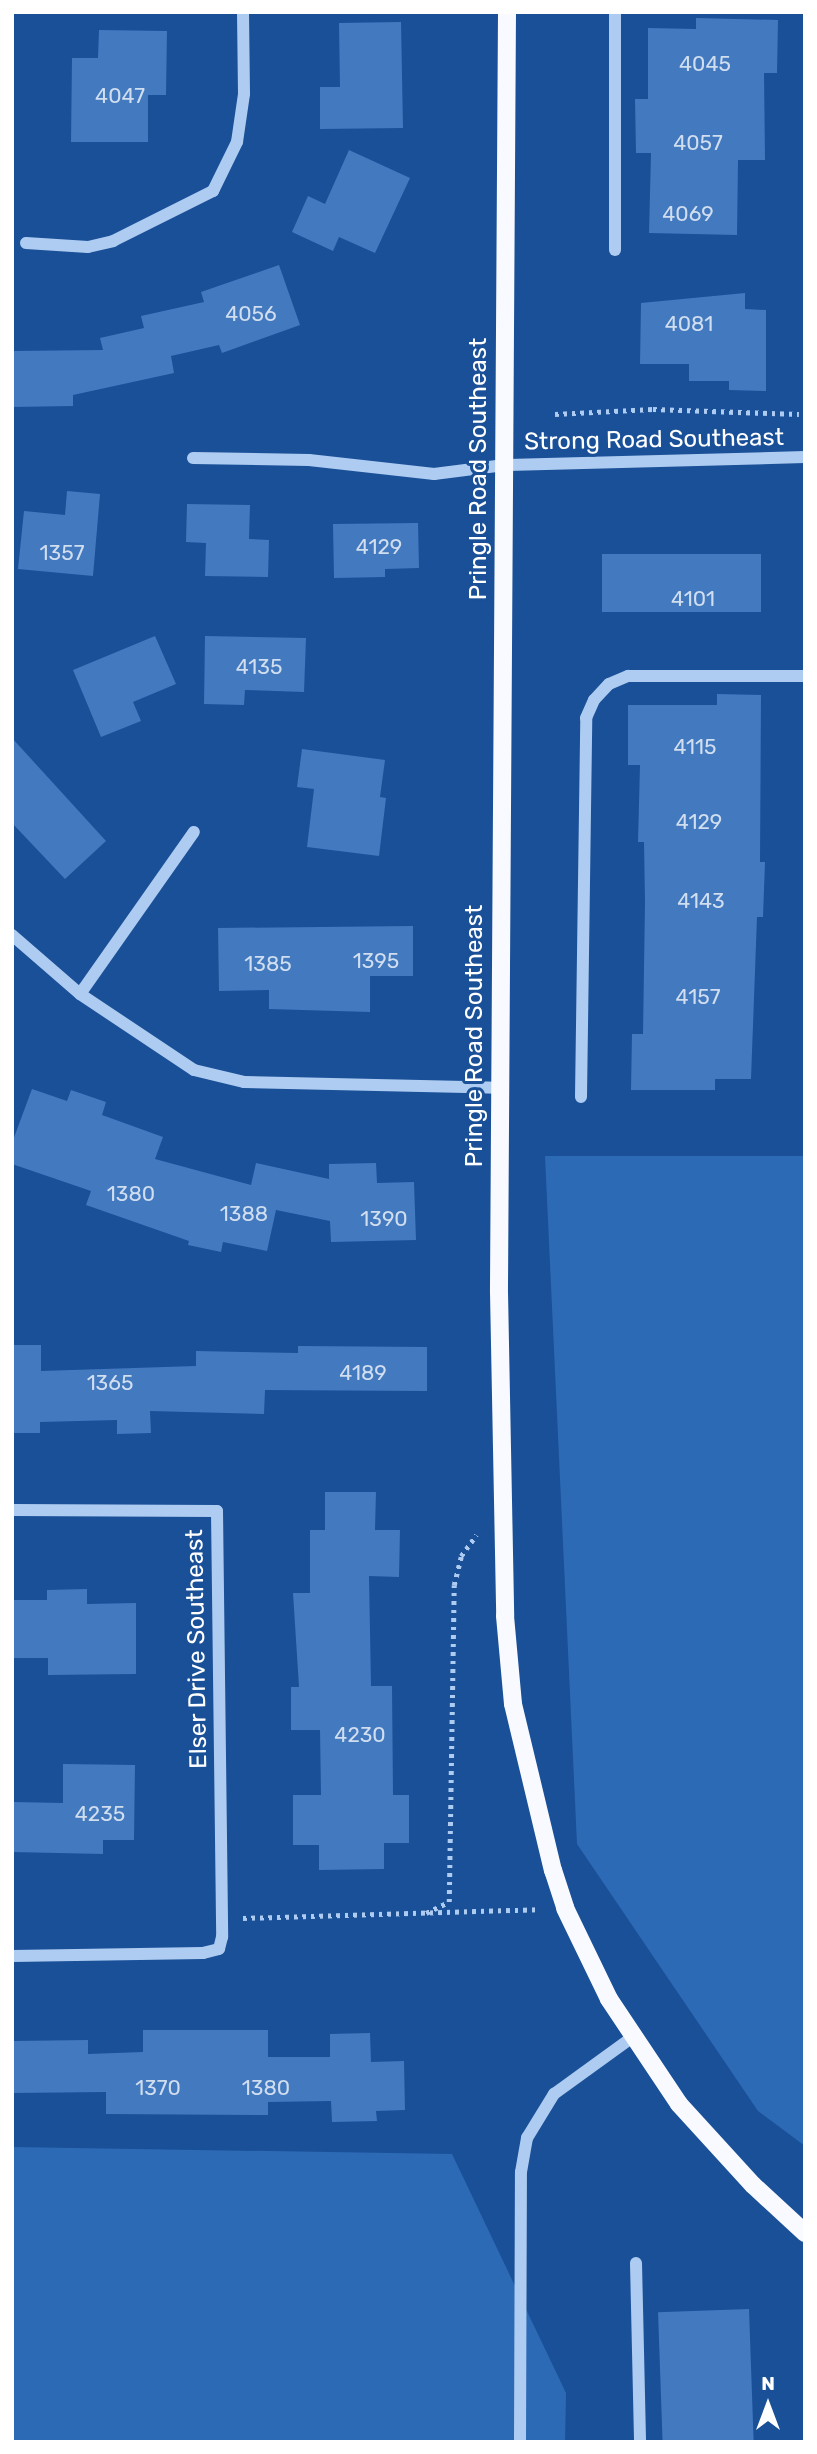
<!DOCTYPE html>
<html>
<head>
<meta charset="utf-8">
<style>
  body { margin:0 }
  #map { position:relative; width:817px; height:2454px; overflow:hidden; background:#1a5098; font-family:Rubik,sans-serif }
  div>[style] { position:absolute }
  .green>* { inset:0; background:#2d6ab5 }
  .building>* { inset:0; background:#4379bf; transform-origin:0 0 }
  .path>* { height:4.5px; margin-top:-2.25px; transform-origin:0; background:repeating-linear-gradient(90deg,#aeccf1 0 3.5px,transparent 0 8.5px) }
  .minor>* { height:12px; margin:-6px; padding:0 6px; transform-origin:6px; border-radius:6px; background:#aeccf1 }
  .major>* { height:18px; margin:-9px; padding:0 9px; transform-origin:9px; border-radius:9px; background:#f8faff }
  span { translate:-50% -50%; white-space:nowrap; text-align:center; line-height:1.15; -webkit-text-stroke:6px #1a5098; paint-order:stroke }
  .number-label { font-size:21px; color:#d0deef }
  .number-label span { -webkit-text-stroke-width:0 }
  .street-label { font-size:24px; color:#fff }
  .frame { position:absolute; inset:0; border:14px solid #fff; pointer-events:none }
  .north { position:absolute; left:733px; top:2370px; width:70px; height:70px; -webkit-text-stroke:5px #1a5098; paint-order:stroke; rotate:0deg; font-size:19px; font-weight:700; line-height:28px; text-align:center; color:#fff }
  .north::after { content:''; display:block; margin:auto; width:24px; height:32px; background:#fff; clip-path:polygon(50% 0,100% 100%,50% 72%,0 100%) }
</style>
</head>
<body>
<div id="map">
  <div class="green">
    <i style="clip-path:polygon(545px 1156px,805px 1156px,805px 2146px,758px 2111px,577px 1844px)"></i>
    <i style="clip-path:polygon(12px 2147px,452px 2154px,566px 2393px,565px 2442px,12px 2442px)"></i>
  </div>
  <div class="building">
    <i style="clip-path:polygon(696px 18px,778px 20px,777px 73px,764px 73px,765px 160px,738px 160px,737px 235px,649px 233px,651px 153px,636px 153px,635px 99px,648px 99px,648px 28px,696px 29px)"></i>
    <i style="clip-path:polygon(401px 22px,403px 128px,320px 129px,320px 87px,340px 87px,339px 23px)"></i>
    <i style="clip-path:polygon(99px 30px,167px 31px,166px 95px,148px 95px,148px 142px,71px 142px,72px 58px,98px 58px)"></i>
    <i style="clip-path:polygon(349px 150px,410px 178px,375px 253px,339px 237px,333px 251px,292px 232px,308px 196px,325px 204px)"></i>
    <i style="clip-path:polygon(279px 265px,300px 325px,222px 353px,219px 345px,171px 356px,174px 373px,73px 395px,73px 406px,12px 407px,12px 351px,103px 350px,100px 338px,144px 328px,141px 316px,204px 302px,201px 292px)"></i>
    <i style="clip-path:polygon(745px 293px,745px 309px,766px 310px,766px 391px,729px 390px,729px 381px,689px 381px,689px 364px,640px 364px,641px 303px)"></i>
    <i style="clip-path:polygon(67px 491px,100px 494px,93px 576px,18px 569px,24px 511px,65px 515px)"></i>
    <i style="clip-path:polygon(187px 504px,250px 505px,249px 539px,269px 540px,268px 577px,205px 576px,206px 543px,186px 542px)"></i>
    <i style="clip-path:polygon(418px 523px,419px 568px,385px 569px,385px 577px,334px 578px,333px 524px)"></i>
    <i style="left:602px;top:554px;width:159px;height:58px"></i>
    <i style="clip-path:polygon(155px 636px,176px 684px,133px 702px,141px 721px,101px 737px,73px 670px)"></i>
    <i style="clip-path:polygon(205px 636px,306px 638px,304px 692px,245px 690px,244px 705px,204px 704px)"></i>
    <i style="clip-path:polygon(717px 694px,761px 695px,760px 862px,765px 862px,763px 917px,757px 917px,751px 1079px,715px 1079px,715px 1090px,631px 1090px,632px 1034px,643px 1034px,645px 902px,644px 842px,638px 842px,640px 765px,628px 765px,628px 705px,717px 705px)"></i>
    <i style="clip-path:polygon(12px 738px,106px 841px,65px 879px,12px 823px)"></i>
    <i style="clip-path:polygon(302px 749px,385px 760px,380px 797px,386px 798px,379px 856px,307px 847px,314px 789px,297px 787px)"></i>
    <i style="clip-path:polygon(413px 926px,413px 976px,370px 976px,370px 1012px,269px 1009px,269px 990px,219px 991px,218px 928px)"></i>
    <i style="clip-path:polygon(32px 1089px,67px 1101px,71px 1090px,106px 1102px,102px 1115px,163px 1137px,155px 1159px,251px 1185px,256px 1163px,329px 1179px,329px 1164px,376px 1163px,377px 1183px,414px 1182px,416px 1240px,331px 1242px,330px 1221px,276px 1210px,267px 1251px,223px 1242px,221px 1252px,188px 1245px,189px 1241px,86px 1205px,91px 1191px,12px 1164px,12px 1143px)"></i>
    <i style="clip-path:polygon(12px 1345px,41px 1345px,41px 1371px,196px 1366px,196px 1351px,298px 1353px,298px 1346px,427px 1347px,427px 1391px,265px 1390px,264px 1414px,150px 1411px,151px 1433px,117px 1434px,117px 1420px,40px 1422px,40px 1433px,12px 1433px)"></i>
    <i style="clip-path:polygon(325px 1492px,376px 1492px,375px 1530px,400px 1530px,399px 1577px,369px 1576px,371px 1686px,392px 1686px,393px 1795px,409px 1795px,409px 1843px,384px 1843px,384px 1869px,319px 1870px,319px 1845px,293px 1845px,293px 1795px,321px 1795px,320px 1730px,291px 1730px,291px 1687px,299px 1687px,293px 1593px,310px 1593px,310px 1530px,325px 1530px)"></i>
    <i style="clip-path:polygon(87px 1589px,87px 1604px,136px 1603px,136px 1674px,48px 1675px,48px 1658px,12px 1658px,12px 1600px,47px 1600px,47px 1590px)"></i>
    <i style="clip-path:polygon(63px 1764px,135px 1765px,134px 1840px,103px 1840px,103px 1854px,12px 1852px,12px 1802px,63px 1803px)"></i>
    <i style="clip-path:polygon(143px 2030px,268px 2030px,268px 2057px,330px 2057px,330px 2034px,370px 2033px,371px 2062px,404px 2061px,405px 2110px,376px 2111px,377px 2121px,332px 2122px,331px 2101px,268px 2102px,268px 2115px,106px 2114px,106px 2092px,12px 2093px,12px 2041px,88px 2040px,88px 2054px,143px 2052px)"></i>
    <i style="left:749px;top:2309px;width:133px;height:91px;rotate:88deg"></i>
  </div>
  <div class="path">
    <i style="left:555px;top:414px;width:98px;rotate:-2.9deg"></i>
    <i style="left:653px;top:409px;width:146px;rotate:2deg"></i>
    <i style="left:426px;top:1913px;width:25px;rotate:-26deg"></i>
    <i style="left:449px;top:1902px;width:317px;rotate:-89.1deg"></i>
    <i style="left:454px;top:1585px;width:30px;rotate:-76deg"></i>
    <i style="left:461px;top:1556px;width:26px;rotate:-54deg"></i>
    <i style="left:243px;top:1918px;width:296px;rotate:-1.7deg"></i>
  </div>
  <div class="minor">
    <i style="left:615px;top:12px;width:238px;rotate:90deg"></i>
    <i style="left:26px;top:243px;width:62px;rotate:3.7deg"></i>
    <i style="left:88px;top:247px;width:26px;rotate:-13deg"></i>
    <i style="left:113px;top:241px;width:112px;rotate:-26.6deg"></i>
    <i style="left:213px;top:191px;width:55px;rotate:-63.9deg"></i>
    <i style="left:237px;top:142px;width:49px;rotate:-81.7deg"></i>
    <i style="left:244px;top:94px;width:82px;rotate:-90.7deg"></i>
    <i style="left:193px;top:458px;width:116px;rotate:1deg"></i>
    <i style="left:309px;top:460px;width:126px;rotate:6.4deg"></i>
    <i style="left:434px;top:474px;width:71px;rotate:-7.3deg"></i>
    <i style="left:504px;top:465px;width:301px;rotate:-1.5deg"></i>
    <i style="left:12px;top:935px;width:90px;rotate:40.9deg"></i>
    <i style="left:80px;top:994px;width:137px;rotate:33.7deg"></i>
    <i style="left:194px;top:1070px;width:51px;rotate:13.5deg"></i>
    <i style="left:244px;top:1082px;width:255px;rotate:1.3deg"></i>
    <i style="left:80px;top:994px;width:198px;rotate:-54.9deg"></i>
    <i style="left:581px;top:1097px;width:379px;rotate:-89.2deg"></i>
    <i style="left:586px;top:718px;width:20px;rotate:-66deg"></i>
    <i style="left:594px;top:700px;width:22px;rotate:-47deg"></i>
    <i style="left:609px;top:684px;width:21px;rotate:-23deg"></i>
    <i style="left:628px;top:676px;width:177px"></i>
    <i style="left:12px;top:1510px;width:205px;rotate:0.3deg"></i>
    <i style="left:217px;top:1511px;width:426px;rotate:89.3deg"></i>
    <i style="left:222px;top:1937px;width:12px;rotate:104deg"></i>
    <i style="left:219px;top:1949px;width:16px;rotate:166deg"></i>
    <i style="left:203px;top:1953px;width:191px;rotate:179.1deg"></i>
    <i style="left:636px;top:2263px;width:179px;rotate:88.7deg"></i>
    <i style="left:520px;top:2442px;width:270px;rotate:-89.8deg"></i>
    <i style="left:521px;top:2172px;width:35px;rotate:-80deg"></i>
    <i style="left:527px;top:2138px;width:52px;rotate:-58.5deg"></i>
    <i style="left:554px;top:2094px;width:99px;rotate:-35.9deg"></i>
  </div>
  <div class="major">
    <i style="left:507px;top:12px;width:1280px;rotate:90.36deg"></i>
    <i style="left:499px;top:1292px;width:324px;rotate:88.9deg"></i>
    <i style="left:505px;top:1616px;width:88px;rotate:84.8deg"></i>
    <i style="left:513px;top:1704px;width:171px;rotate:76.5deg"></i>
    <i style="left:553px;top:1870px;width:40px;rotate:72deg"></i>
    <i style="left:565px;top:1908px;width:101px;rotate:64.2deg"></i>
    <i style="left:609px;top:1999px;width:126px;rotate:56.3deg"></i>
    <i style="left:679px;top:2104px;width:110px;rotate:47.6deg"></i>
    <i style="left:753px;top:2185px;width:71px;rotate:42.7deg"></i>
  </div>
  <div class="number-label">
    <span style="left:705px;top:64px">4045</span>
    <span style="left:120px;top:96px">4047</span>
    <span style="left:698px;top:143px">4057</span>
    <span style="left:688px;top:214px">4069</span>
    <span style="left:251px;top:314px">4056</span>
    <span style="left:689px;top:324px">4081</span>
    <span style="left:379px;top:547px">4129</span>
    <span style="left:62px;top:553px">1357</span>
    <span style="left:693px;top:599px">4101</span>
    <span style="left:259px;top:667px">4135</span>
    <span style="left:695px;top:747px">4115</span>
    <span style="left:699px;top:822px">4129</span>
    <span style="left:701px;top:901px">4143</span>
    <span style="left:376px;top:961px">1395</span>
    <span style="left:268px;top:964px">1385</span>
    <span style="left:698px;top:997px">4157</span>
    <span style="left:131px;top:1194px">1380</span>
    <span style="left:244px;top:1214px">1388</span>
    <span style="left:384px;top:1219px">1390</span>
    <span style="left:363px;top:1373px">4189</span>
    <span style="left:110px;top:1383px">1365</span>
    <span style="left:360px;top:1735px">4230</span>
    <span style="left:100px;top:1814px">4235</span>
    <span style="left:158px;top:2088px">1370</span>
    <span style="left:266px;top:2088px">1380</span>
  </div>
  <div class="street-label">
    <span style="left:654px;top:440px;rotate:-1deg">Strong Road Southeast</span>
    <span style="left:479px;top:469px;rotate:-90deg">Pringle Road Southeast</span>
    <span style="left:475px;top:1036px;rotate:-90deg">Pringle Road Southeast</span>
    <span style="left:197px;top:1649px;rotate:-91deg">Elser Drive Southeast</span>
  </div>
  <div class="frame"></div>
  <div class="north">N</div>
</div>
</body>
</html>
